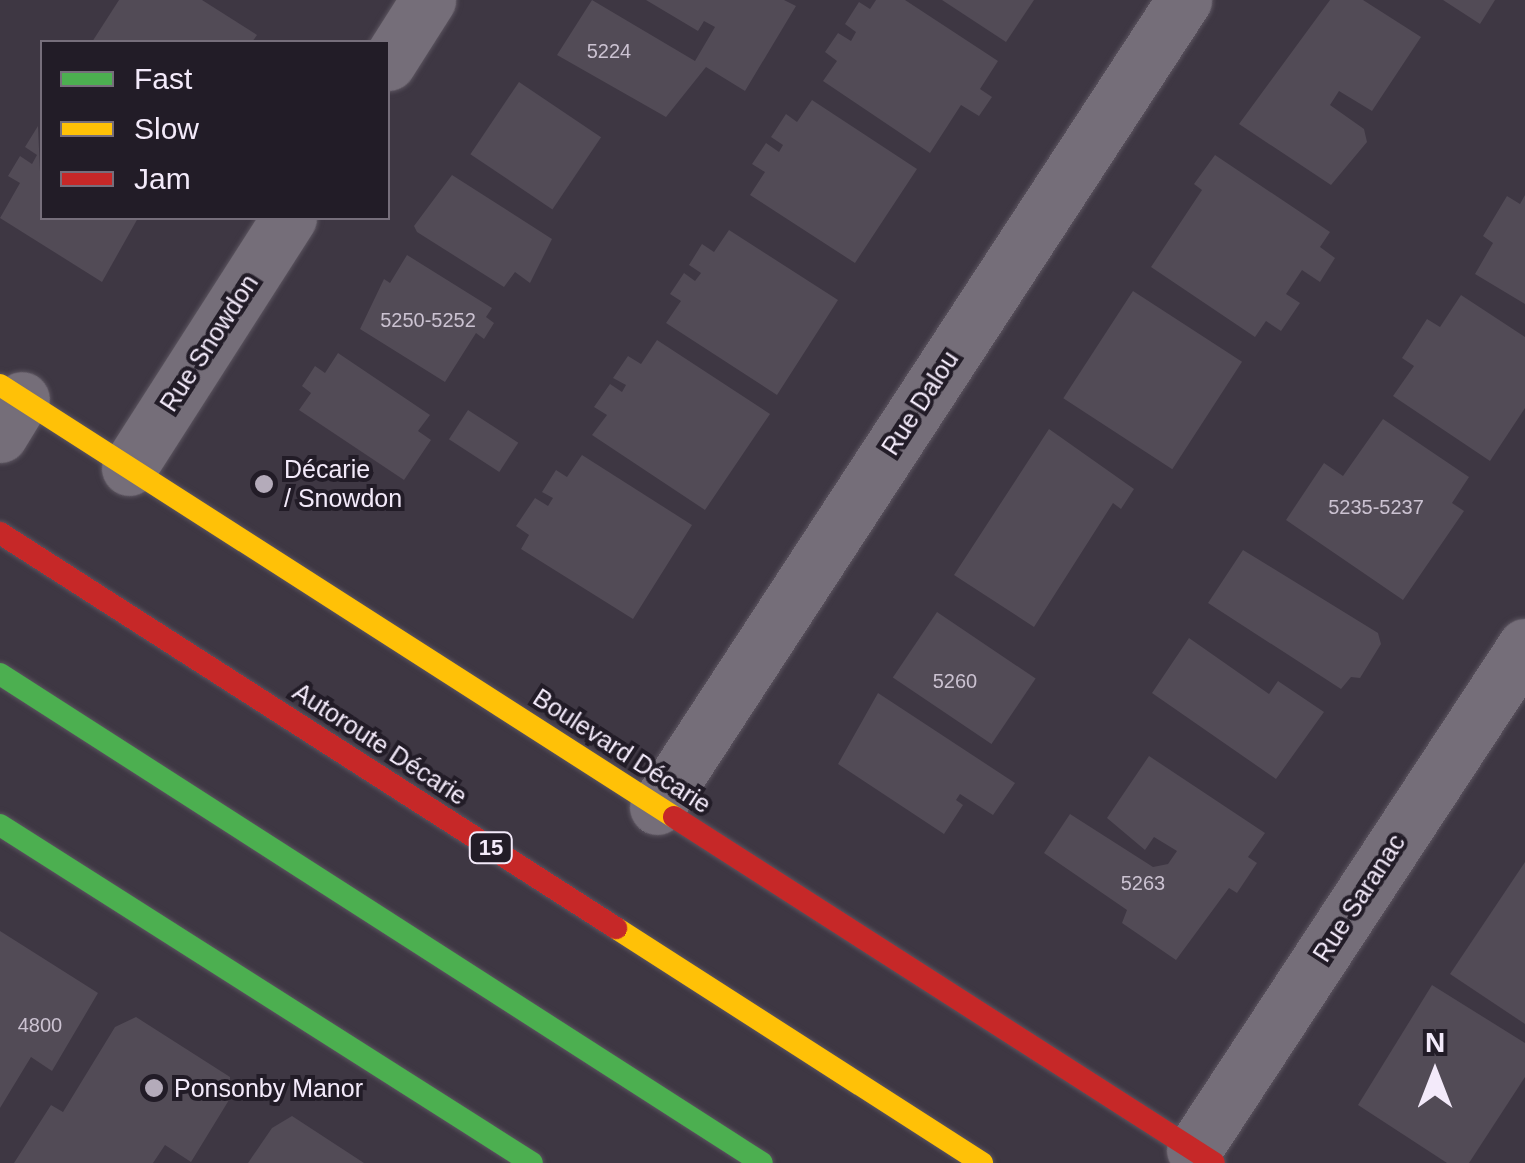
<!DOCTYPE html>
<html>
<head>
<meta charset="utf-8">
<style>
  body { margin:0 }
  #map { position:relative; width:1525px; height:1163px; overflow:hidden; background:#3e3743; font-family:Arial,sans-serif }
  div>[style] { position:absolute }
  .building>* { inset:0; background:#524b56; transform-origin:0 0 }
  .roads { filter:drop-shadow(0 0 2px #5b545f) drop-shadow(0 0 2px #5b545f) }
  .street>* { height:55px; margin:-27.5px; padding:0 27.5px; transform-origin:27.5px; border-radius:27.5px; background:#756e79 }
  .fast>* { height:22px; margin:-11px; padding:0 11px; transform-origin:11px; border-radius:11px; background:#4caf50 }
  .slow>* { height:22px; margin:-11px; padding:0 11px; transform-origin:11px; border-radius:11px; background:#ffc107 }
  .jam>* { height:22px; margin:-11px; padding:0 11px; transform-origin:11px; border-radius:11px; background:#c62828 }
  .dots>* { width:28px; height:28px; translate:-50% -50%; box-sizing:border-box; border:5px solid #221c27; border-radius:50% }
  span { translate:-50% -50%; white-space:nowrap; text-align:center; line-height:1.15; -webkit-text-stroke:8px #221c27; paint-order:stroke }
  .number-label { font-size:20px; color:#cbc2d1 }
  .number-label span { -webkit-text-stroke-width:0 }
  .shield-label span { padding:2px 8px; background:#221c27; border:2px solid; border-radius:8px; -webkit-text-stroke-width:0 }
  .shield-label { font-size:22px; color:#f3eafa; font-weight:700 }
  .street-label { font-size:25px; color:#f3eafa }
  .poi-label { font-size:25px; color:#f3eafa }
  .left { translate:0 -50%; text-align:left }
  .legend { position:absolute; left:40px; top:40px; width:350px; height:180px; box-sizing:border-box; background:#221c27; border:2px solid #766e7b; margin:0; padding:12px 18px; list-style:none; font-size:30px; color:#f3eafa }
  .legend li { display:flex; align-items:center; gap:20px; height:50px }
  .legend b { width:50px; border:2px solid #766e7b }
  .north { position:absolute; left:1385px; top:1023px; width:100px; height:100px; -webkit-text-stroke:8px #221c27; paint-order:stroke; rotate:0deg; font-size:28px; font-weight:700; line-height:40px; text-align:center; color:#f3eafa }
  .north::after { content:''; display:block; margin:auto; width:35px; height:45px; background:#f3eafa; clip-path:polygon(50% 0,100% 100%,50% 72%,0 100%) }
</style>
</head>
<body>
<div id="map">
  <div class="building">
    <i style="clip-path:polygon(119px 0,202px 0,257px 35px,252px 42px,92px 42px)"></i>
    <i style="clip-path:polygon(592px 0,695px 61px,715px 27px,704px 21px,698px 31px,646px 0,784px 0,796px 6px,745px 91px,706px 67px,666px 117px,557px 55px)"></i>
    <i style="clip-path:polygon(876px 0,905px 0,998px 61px,980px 89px,992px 97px,979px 116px,961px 105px,930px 153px,823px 81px,837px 61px,825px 52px,838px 33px,851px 41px,856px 32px,845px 24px,859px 2px,870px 9px)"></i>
    <i style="clip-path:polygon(942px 0,1034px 0,1006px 42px)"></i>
    <i style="clip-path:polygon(1330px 0,1363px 0,1421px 37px,1372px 111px,1339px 91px,1330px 105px,1364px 129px,1367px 142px,1331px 185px,1239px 124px)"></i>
    <i style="clip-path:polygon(1443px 0,1495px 0,1480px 24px)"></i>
    <i style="left:519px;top:82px;width:99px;height:87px;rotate:34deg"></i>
    <i style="clip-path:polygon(812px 100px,917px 169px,855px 263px,750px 195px,765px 172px,752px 164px,766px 143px,779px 152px,783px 145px,771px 137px,786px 114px,797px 122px)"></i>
    <i style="clip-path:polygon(38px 126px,42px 218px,138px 218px,102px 282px,0 218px,20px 183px,8px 176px,20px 156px,32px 164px,37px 155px,25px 147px)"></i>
    <i style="clip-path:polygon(1215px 155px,1330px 232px,1320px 247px,1335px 258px,1320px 282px,1302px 270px,1286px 294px,1300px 303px,1281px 331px,1266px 321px,1255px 337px,1151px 267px,1202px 190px,1194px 184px)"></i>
    <i style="clip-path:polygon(452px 175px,552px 239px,530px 283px,515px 272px,504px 287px,417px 232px,414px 226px)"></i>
    <i style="clip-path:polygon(1525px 195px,1525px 304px,1475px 274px,1493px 243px,1483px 236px,1507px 196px,1520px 204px)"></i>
    <i style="clip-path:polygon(729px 230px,838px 300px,777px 395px,666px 323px,681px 301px,670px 294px,684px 273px,695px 281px,701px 273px,689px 265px,702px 244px,714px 252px)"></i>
    <i style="clip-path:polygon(407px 255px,492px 308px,486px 317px,494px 323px,484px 339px,476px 333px,445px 382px,360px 329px,384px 279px,390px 283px)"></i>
    <i style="left:1133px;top:291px;width:130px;height:128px;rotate:33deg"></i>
    <i style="clip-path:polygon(1461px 295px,1525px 337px,1525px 408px,1490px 461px,1393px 396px,1414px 366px,1402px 358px,1427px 319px,1440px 327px)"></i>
    <i style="clip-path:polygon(657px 340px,770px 414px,705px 510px,592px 435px,607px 415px,594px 407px,610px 384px,622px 392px,626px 385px,613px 378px,628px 356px,641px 364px)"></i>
    <i style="clip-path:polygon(338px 353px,430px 415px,418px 431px,431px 440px,404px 480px,299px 410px,311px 393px,302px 386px,315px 366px,325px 373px)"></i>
    <i style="left:468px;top:410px;width:60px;height:35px;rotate:33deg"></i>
    <i style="clip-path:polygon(1383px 419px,1469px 477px,1452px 503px,1464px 511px,1403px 600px,1286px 520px,1324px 463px,1343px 476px)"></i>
    <i style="clip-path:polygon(1049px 429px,1134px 489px,1121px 509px,1113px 503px,1034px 627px,954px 575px)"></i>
    <i style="clip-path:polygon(582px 455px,692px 525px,633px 619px,521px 549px,529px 535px,516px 526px,535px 498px,548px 506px,553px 498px,542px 492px,556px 470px,567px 477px)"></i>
    <i style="clip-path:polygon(1243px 550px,1378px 633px,1381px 644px,1360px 678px,1351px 677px,1341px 689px,1208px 603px)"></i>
    <i style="left:937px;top:612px;width:119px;height:79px;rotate:34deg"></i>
    <i style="clip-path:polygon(1189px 638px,1269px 694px,1278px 681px,1324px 712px,1276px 779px,1152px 693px)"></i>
    <i style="clip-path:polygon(878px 693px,1015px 783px,993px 815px,960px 794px,956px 800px,963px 805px,944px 834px,838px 764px)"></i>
    <i style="clip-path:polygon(1149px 756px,1265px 833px,1248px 857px,1257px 863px,1237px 893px,1229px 888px,1176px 960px,1122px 923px,1127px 910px,1044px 853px,1070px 814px,1153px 867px,1168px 864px,1177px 851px,1154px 837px,1145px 850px,1107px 818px)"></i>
    <i style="clip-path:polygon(1525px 862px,1525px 1024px,1450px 974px)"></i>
    <i style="clip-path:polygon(0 931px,98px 993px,52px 1071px,31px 1057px,0 1108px)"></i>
    <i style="clip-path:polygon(1432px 985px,1525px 1043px,1525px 1077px,1469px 1163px,1447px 1163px,1358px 1105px)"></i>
    <i style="clip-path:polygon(136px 1017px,230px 1077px,229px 1100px,191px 1162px,165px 1145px,153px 1163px,14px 1163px,51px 1105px,63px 1112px,115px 1027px)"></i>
    <i style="clip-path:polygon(292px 1116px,364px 1163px,248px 1163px,272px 1128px)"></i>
  </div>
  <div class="roads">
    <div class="street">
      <i style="left:388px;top:63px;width:75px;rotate:-57.6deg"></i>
      <i style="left:0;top:435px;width:42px;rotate:-58.6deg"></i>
      <i style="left:129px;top:468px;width:297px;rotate:-57.4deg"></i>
      <i style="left:657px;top:807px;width:964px;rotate:-56.85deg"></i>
      <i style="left:1194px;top:1150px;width:603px;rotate:-56.71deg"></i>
    </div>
    <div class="fast">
      <i style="left:0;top:674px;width:905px;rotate:32.69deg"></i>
      <i style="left:0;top:825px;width:630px;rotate:32.43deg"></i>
    </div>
    <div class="slow">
      <i style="left:0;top:385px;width:801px;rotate:32.66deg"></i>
      <i style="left:616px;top:928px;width:435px;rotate:32.7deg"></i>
    </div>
    <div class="jam">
      <i style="left:0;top:533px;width:732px;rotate:32.67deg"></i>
      <i style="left:674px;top:817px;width:641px;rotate:32.65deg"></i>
    </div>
  </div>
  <div class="dots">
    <i style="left:264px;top:484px;background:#b4abba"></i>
    <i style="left:154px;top:1088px;background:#b4abba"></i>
  </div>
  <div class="number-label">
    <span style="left:609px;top:51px">5224</span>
    <span style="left:428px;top:320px">5250-5252</span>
    <span style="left:1376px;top:507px">5235-5237</span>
    <span style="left:955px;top:681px">5260</span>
    <span style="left:1143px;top:883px">5263</span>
    <span style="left:40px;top:1025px">4800</span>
  </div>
  <div class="shield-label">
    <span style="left:491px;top:848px">15</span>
  </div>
  <div class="street-label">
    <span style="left:209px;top:343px;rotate:-57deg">Rue Snowdon</span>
    <span style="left:920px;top:403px;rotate:-57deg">Rue Dalou</span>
    <span style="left:380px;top:744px;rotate:33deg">Autoroute Décarie</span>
    <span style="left:622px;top:751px;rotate:33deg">Boulevard Décarie</span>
    <span style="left:1359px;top:898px;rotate:-57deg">Rue Saranac</span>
  </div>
  <div class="poi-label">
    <span class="left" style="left:284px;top:484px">Décarie<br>/ Snowdon</span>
    <span class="left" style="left:174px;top:1088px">Ponsonby Manor</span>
  </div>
  <ul class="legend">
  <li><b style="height:12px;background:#4caf50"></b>Fast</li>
  <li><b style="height:12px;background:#ffc107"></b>Slow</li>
  <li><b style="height:12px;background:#c62828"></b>Jam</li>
  </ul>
  <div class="north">N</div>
</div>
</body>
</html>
